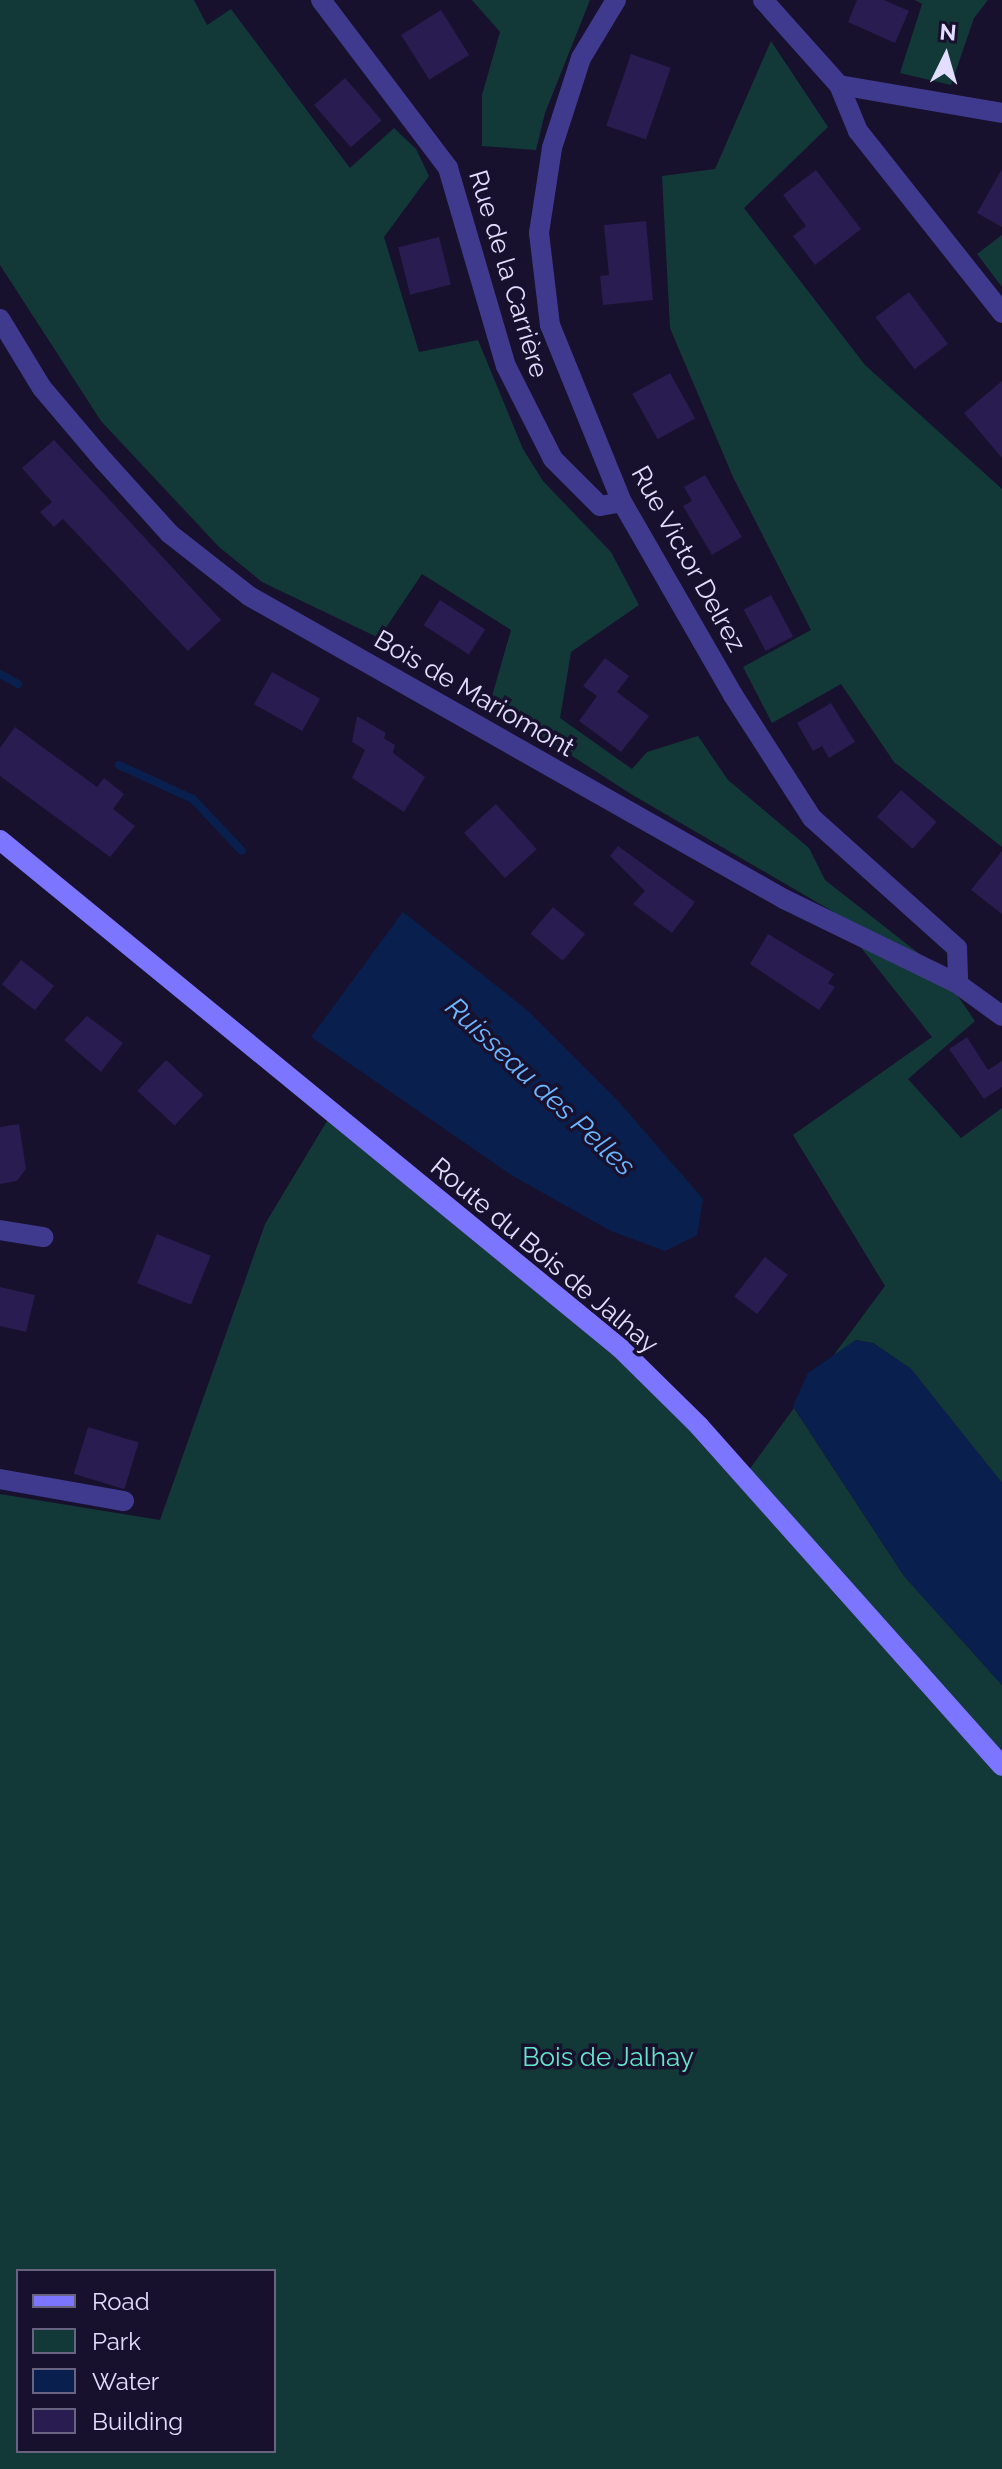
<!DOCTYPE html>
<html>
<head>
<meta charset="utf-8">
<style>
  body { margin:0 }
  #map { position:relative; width:1002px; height:2469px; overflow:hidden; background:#17112e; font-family:Raleway,sans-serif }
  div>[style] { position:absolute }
  .green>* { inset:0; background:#133838 }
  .water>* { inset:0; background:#09204f }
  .stream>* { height:8px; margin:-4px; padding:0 4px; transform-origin:4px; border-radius:4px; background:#09204f }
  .building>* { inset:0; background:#281c50; transform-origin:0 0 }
  .minor>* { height:20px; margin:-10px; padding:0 10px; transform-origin:10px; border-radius:10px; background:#403a8f }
  .secondary>* { height:20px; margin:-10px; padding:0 10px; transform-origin:10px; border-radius:10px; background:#7c75ff }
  span { translate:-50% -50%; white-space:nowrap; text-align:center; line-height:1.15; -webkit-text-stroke:7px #17112e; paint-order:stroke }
  .street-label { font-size:26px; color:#e3deff }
  .park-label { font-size:26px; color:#63e6c9 }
  .water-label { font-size:28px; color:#6cb6ff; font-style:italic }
  .legend { position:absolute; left:16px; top:2269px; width:260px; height:184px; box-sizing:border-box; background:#17112e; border:2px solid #696382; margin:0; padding:10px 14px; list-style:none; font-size:24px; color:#e3deff }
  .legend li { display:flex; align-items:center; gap:16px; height:40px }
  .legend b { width:40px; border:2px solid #696382 }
  .north { position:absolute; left:906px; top:16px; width:80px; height:80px; -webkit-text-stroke:6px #17112e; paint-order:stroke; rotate:5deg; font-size:22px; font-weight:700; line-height:32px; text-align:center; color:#e3deff }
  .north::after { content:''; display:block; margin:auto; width:28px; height:36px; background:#e3deff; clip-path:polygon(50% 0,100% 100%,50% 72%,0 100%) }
</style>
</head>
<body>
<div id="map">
  <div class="green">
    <i style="clip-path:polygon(0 0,194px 0,207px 25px,231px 9px,350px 168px,394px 128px,416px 149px,429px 176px,384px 237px,419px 352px,478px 340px,523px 449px,543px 481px,611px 552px,639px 605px,571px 652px,560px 718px,632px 769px,647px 752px,698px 736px,728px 780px,809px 848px,825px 880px,940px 970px,975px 1021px,908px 1079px,961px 1138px,1002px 1108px,1002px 1483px,911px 1369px,873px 1343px,856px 1340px,833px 1356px,885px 1286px,793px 1135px,932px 1037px,832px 911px,631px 794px,490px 703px,511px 630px,422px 574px,379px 638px,262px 582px,219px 547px,101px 421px,0 265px)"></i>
    <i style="clip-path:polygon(472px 0,590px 0,545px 113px,536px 150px,482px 146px,482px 95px,500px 32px)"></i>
    <i style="clip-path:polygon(915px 0,988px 0,974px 18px,951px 85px,900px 73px,922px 4px)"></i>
    <i style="clip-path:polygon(771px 41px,828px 127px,744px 208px,865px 365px,1002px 489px,1002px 847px,894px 762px,841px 684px,772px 723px,743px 667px,811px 630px,733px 477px,670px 328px,662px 176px,715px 169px)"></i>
    <i style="clip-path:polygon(1002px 235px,1002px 287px,977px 254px)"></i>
    <i style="clip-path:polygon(evenodd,330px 1116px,537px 1271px,746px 1474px,794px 1408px,904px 1576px,1002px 1685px,1002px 2469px,0 2469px,0 1494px,160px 1520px,265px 1224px,330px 1116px,18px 2271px,274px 2271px,274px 2451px,18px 2451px,18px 2271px)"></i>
  </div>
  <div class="water">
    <i style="clip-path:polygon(403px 912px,527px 1010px,619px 1102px,703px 1199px,697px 1235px,665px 1251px,611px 1231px,513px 1176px,311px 1037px)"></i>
    <i style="clip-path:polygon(856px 1340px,873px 1343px,911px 1369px,1002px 1483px,1002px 1685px,904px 1576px,793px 1406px,808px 1373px)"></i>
  </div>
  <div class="stream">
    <i style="left:0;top:674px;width:21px;rotate:29deg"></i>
    <i style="left:119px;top:765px;width:81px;rotate:24.7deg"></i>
    <i style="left:193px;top:799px;width:71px;rotate:46.7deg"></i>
  </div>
  <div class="building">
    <i style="clip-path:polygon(857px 0,884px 0,909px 11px,895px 43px,848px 22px)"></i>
    <i style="left:441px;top:10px;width:53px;height:47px;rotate:58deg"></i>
    <i style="left:631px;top:54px;width:42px;height:76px;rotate:19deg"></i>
    <i style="left:345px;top:78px;width:56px;height:41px;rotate:49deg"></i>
    <i style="clip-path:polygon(1002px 169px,1002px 227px,977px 213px)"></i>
    <i style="clip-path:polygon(816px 170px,861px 229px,815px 265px,793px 236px,806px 226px,783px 195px)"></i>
    <i style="clip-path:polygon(646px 221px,653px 300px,603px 305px,600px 276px,609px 275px,604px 225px)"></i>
    <i style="left:439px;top:237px;width:49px;height:42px;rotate:76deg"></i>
    <i style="left:909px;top:292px;width:65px;height:42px;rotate:53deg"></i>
    <i style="left:670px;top:373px;width:52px;height:43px;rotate:61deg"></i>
    <i style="clip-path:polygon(1002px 381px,1002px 458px,964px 413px)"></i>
    <i style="clip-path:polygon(54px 440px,221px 620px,188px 651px,63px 519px,54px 527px,40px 512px,52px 502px,22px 468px)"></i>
    <i style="clip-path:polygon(705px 475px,742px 537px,712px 555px,683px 506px,692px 501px,684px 487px)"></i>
    <i style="left:771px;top:595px;width:47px;height:31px;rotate:62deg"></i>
    <i style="left:440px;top:600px;width:54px;height:30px;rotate:33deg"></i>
    <i style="clip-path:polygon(605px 658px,629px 676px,617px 692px,649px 716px,621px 752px,579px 721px,597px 696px,583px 686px)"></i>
    <i style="left:272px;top:672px;width:55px;height:37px;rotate:29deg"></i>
    <i style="clip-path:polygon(831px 703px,855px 742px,829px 758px,822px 746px,813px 751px,797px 723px)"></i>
    <i style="clip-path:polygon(357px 716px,386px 733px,384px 738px,395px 745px,393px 753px,425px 777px,404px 812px,352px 778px,365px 750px,352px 742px)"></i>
    <i style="clip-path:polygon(15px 727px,97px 787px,104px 778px,124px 794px,113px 809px,135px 826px,110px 857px,0 776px,0 748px)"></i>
    <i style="left:901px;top:790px;width:48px;height:36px;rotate:42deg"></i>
    <i style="left:496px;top:804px;width:61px;height:43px;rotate:48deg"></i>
    <i style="clip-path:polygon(618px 846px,695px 902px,672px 933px,633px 904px,645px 891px,610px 856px)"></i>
    <i style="clip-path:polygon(1002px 851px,1002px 914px,971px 890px)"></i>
    <i style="left:553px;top:907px;width:42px;height:35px;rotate:40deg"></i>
    <i style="clip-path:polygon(768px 934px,834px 974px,828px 983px,835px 987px,819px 1010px,750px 964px)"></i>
    <i style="left:21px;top:960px;width:42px;height:31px;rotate:38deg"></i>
    <i style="clip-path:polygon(87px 1016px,123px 1043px,101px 1072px,64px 1040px)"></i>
    <i style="clip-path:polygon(967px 1037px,988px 1070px,1002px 1061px,1002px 1087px,984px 1099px,949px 1049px)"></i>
    <i style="left:166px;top:1060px;width:51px;height:42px;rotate:43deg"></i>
    <i style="clip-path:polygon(19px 1124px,26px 1169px,17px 1181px,0 1184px,0 1127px)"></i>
    <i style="left:157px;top:1234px;width:58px;height:53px;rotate:22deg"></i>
    <i style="left:765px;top:1257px;width:29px;height:50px;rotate:38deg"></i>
    <i style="clip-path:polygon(0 1287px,35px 1295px,26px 1332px,0 1326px)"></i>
    <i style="left:88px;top:1427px;width:53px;height:49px;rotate:17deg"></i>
  </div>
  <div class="minor">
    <i style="left:321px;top:0;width:211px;rotate:52.9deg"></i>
    <i style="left:448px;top:168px;width:206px;rotate:73.7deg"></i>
    <i style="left:506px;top:366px;width:104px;rotate:63.2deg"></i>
    <i style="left:553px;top:459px;width:66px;rotate:45deg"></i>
    <i style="left:600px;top:506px;width:22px;rotate:-10deg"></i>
    <i style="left:616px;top:0;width:68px;rotate:121.1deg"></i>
    <i style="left:581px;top:58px;width:95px;rotate:107.9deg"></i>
    <i style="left:552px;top:148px;width:86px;rotate:98.7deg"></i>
    <i style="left:539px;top:233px;width:93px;rotate:83.2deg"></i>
    <i style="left:550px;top:325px;width:191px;rotate:67.9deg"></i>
    <i style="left:622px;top:502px;width:223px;rotate:60.1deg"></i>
    <i style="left:733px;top:695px;width:146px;rotate:57.3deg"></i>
    <i style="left:812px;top:818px;width:195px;rotate:41.9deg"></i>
    <i style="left:957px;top:948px;width:36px;rotate:88deg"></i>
    <i style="left:763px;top:0;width:114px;rotate:48.2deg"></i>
    <i style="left:839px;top:85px;width:50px;rotate:67.6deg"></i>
    <i style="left:858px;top:131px;width:232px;rotate:51.6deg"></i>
    <i style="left:839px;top:85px;width:165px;rotate:9.7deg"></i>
    <i style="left:0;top:319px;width:81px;rotate:58.7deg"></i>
    <i style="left:42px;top:388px;width:96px;rotate:49.7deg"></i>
    <i style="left:104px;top:461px;width:98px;rotate:47.9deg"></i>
    <i style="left:170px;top:534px;width:100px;rotate:38.1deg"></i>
    <i style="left:249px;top:596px;width:615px;rotate:29.53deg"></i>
    <i style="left:784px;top:899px;width:194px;rotate:26deg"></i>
    <i style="left:958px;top:984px;width:54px;rotate:36deg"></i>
    <i style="left:0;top:1230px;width:44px;rotate:9.2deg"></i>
    <i style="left:0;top:1479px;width:126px;rotate:10.1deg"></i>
  </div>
  <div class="secondary">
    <i style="left:0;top:840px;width:802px;rotate:39.33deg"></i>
    <i style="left:620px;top:1348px;width:111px;rotate:44.6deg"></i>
    <i style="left:699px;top:1426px;width:455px;rotate:48.3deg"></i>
  </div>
  <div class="street-label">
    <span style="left:508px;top:274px;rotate:73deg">Rue de la Carrière</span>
    <span style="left:688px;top:559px;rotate:61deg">Rue Victor Delrez</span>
    <span style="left:474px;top:694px;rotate:30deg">Bois de Mariomont</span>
    <span style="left:544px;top:1256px;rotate:40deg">Route du Bois de Jalhay</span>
  </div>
  <div class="park-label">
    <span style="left:608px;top:2058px">Bois de Jalhay</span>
  </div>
  <div class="water-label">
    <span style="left:540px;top:1087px;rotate:43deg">Ruisseau des Pelles</span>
  </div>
  <ul class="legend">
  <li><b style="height:10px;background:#7c75ff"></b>Road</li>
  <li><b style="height:22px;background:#133838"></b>Park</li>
  <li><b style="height:22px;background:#09204f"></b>Water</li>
  <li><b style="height:22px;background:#281c50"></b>Building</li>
  </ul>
  <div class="north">N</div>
</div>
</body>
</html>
